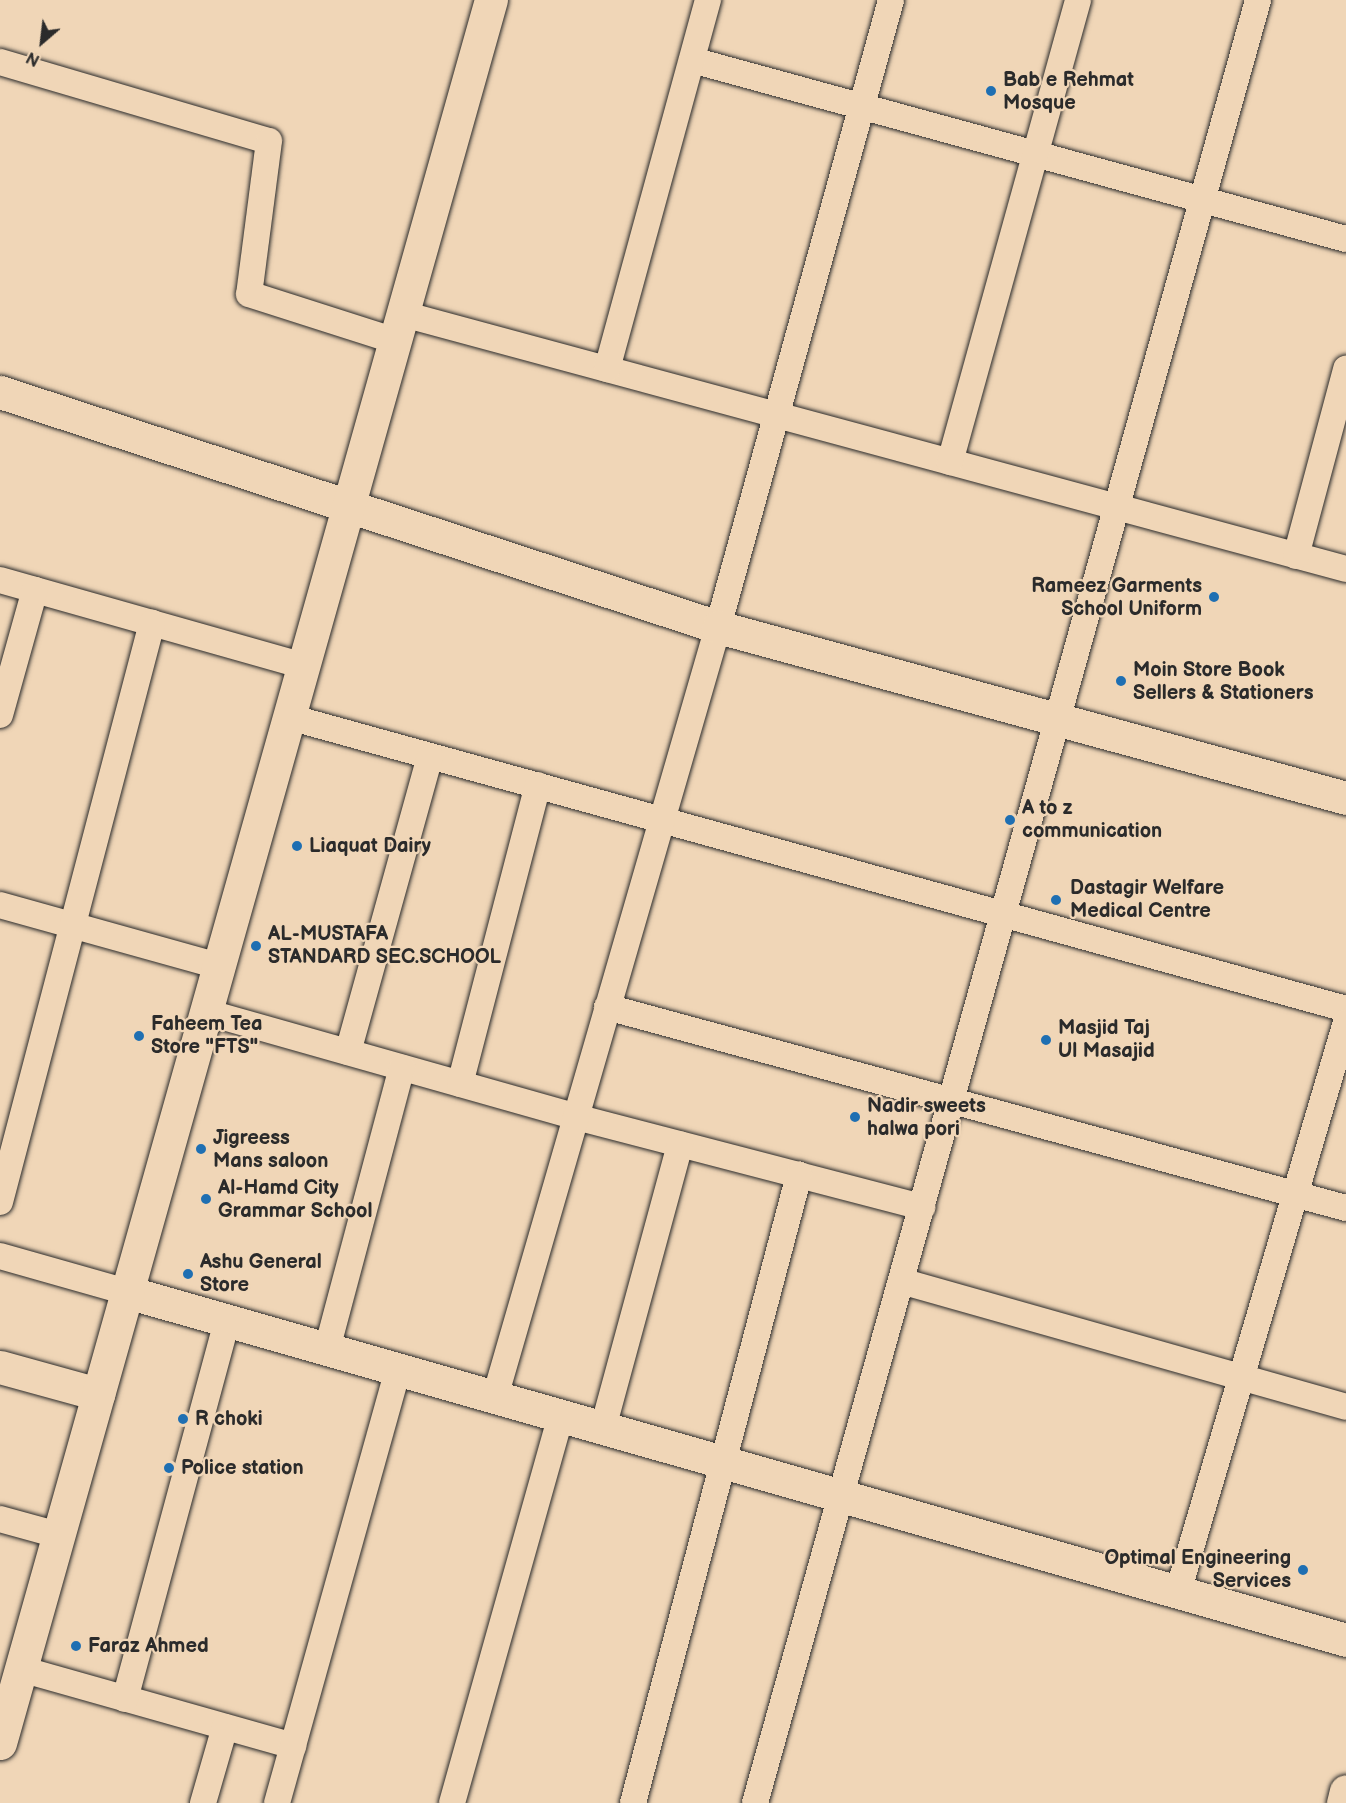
<!DOCTYPE html>
<html>
<head>
<meta charset="utf-8">
<style>
  body { margin:0 }
  #map { position:relative; width:1346px; height:1803px; overflow:hidden; background:#f0d6b7; font-family:"Balsamiq Sans",sans-serif }
  div>[style] { position:absolute }
  .roads { filter:drop-shadow(0 0 2px #2b2b2b) drop-shadow(0 0 2px #2b2b2b) }
  .street>* { height:26px; margin:-13px; padding:0 13px; transform-origin:13px; border-radius:13px; background:#f0d6b7 }
  .secondary>* { height:33px; margin:-16.5px; padding:0 16.5px; transform-origin:16.5px; border-radius:16.5px; background:#f0d6b7 }
  .dots>* { width:16px; height:16px; translate:-50% -50%; box-sizing:border-box; border:3px solid #f0d6b7; border-radius:50% }
  span { translate:-50% -50%; white-space:nowrap; text-align:center; line-height:1.15; -webkit-text-stroke:4.5px #f0d6b7; paint-order:stroke }
  .poi-label { font-size:20px; color:#2b2b2b; font-weight:700 }
  .left { translate:0 -50%; text-align:left }
  .right { translate:-100% -50%; text-align:right }
  .north { position:absolute; left:12px; top:12px; width:60px; height:60px; -webkit-text-stroke:4px #f0d6b7; paint-order:stroke; rotate:208deg; font-size:16px; font-weight:700; line-height:24px; text-align:center; color:#2b2b2b }
  .north::after { content:''; display:block; margin:auto; width:21px; height:27px; background:#2b2b2b; clip-path:polygon(50% 0,100% 100%,50% 72%,0 100%) }
</style>
</head>
<body>
<div id="map">
  <div class="roads">
    <div class="street">
      <i style="left:692px;top:60px;width:678px;rotate:15.31deg"></i>
      <i style="left:0;top:62px;width:280px;rotate:16.4deg"></i>
      <i style="left:269px;top:141px;width:154px;rotate:97.4deg"></i>
      <i style="left:249px;top:294px;width:153px;rotate:17.8deg"></i>
      <i style="left:403px;top:314px;width:977px;rotate:15.13deg"></i>
      <i style="left:607px;top:369px;width:383px;rotate:-74.7deg"></i>
      <i style="left:950px;top:462px;width:479px;rotate:-74.5deg"></i>
      <i style="left:1296px;top:556px;width:194px;rotate:-75deg"></i>
      <i style="left:0;top:580px;width:315px;rotate:15.8deg"></i>
      <i style="left:0;top:715px;width:130px;rotate:-74.4deg"></i>
      <i style="left:289px;top:717px;width:1097px;rotate:15.44deg"></i>
      <i style="left:0;top:905px;width:227px;rotate:15.6deg"></i>
      <i style="left:607px;top:1007px;width:766px;rotate:15.22deg"></i>
      <i style="left:206px;top:1012px;width:385px;rotate:15.8deg"></i>
      <i style="left:576px;top:1117px;width:358px;rotate:14.6deg"></i>
      <i style="left:348px;top:1052px;width:307px;rotate:-74.5deg"></i>
      <i style="left:460px;top:1084px;width:309px;rotate:-75.4deg"></i>
      <i style="left:0;top:1202px;width:599px;rotate:-75.29deg"></i>
      <i style="left:0;top:1256px;width:132px;rotate:15.8deg"></i>
      <i style="left:901px;top:1281px;width:462px;rotate:15.8deg"></i>
      <i style="left:327px;top:1349px;width:291px;rotate:-75.1deg"></i>
      <i style="left:495px;top:1397px;width:802px;rotate:-73.85deg"></i>
      <i style="left:718px;top:627px;width:650px;rotate:-74.57deg"></i>
      <i style="left:603px;top:1428px;width:294px;rotate:-74.8deg"></i>
      <i style="left:0;top:1519px;width:60px;rotate:15.4deg"></i>
      <i style="left:1178px;top:1592px;width:594px;rotate:-73.58deg"></i>
      <i style="left:21px;top:1669px;width:283px;rotate:15.8deg"></i>
      <i style="left:125px;top:1699px;width:392px;rotate:-74.9deg"></i>
      <i style="left:203px;top:1803px;width:79px;rotate:-73.9deg"></i>
      <i style="left:277px;top:1803px;width:451px;rotate:-74.4deg"></i>
      <i style="left:452px;top:1803px;width:402px;rotate:-74.3deg"></i>
      <i style="left:633px;top:1803px;width:650px;rotate:-75.19deg"></i>
      <i style="left:755px;top:1803px;width:1872px;rotate:-74.41deg"></i>
    </div>
    <div class="secondary">
      <i style="left:0;top:392px;width:755px;rotate:18.12deg"></i>
      <i style="left:718px;top:627px;width:651px;rotate:15.23deg"></i>
      <i style="left:127px;top:1292px;width:1268px;rotate:15.93deg"></i>
      <i style="left:0;top:1367px;width:102px;rotate:15.4deg"></i>
      <i style="left:0;top:1743px;width:1811px;rotate:-74.27deg"></i>
      <i style="left:1343px;top:1803px;width:12px;rotate:-76deg"></i>
    </div>
  </div>
  <div class="dots">
    <i style="left:991px;top:91px;background:#1f6fb2"></i>
    <i style="left:1214px;top:597px;background:#1f6fb2"></i>
    <i style="left:1121px;top:681px;background:#1f6fb2"></i>
    <i style="left:1010px;top:820px;background:#1f6fb2"></i>
    <i style="left:297px;top:846px;background:#1f6fb2"></i>
    <i style="left:1056px;top:900px;background:#1f6fb2"></i>
    <i style="left:256px;top:946px;background:#1f6fb2"></i>
    <i style="left:139px;top:1036px;background:#1f6fb2"></i>
    <i style="left:1046px;top:1040px;background:#1f6fb2"></i>
    <i style="left:855px;top:1117px;background:#1f6fb2"></i>
    <i style="left:201px;top:1149px;background:#1f6fb2"></i>
    <i style="left:206px;top:1199px;background:#1f6fb2"></i>
    <i style="left:188px;top:1274px;background:#1f6fb2"></i>
    <i style="left:183px;top:1419px;background:#1f6fb2"></i>
    <i style="left:169px;top:1468px;background:#1f6fb2"></i>
    <i style="left:1303px;top:1570px;background:#1f6fb2"></i>
    <i style="left:76px;top:1646px;background:#1f6fb2"></i>
  </div>
  <div class="poi-label">
    <span class="left" style="left:1003px;top:92px">Bab e Rehmat<br>Mosque</span>
    <span class="right" style="left:1202px;top:598px">Rameez Garments<br>School Uniform</span>
    <span class="left" style="left:1133px;top:682px">Moin Store Book<br>Sellers &amp; Stationers</span>
    <span class="left" style="left:1022px;top:820px">A to z<br>communication</span>
    <span class="left" style="left:309px;top:846px">Liaquat Dairy</span>
    <span class="left" style="left:1070px;top:900px">Dastagir Welfare<br>Medical Centre</span>
    <span class="left" style="left:268px;top:946px">AL-MUSTAFA<br>STANDARD SEC.SCHOOL</span>
    <span class="left" style="left:151px;top:1036px">Faheem Tea<br>Store "FTS"</span>
    <span class="left" style="left:1058px;top:1040px">Masjid Taj<br>Ul Masajid</span>
    <span class="left" style="left:867px;top:1118px">Nadir sweets<br>halwa pori</span>
    <span class="left" style="left:213px;top:1150px">Jigreess<br>Mans saloon</span>
    <span class="left" style="left:218px;top:1200px">Al-Hamd City<br>Grammar School</span>
    <span class="left" style="left:200px;top:1274px">Ashu General<br>Store</span>
    <span class="left" style="left:195px;top:1419px">R choki</span>
    <span class="left" style="left:181px;top:1468px">Police station</span>
    <span class="right" style="left:1291px;top:1570px">Optimal Engineering<br>Services</span>
    <span class="left" style="left:88px;top:1646px">Faraz Ahmed</span>
  </div>
  <div class="north">N</div>
</div>
</body>
</html>
